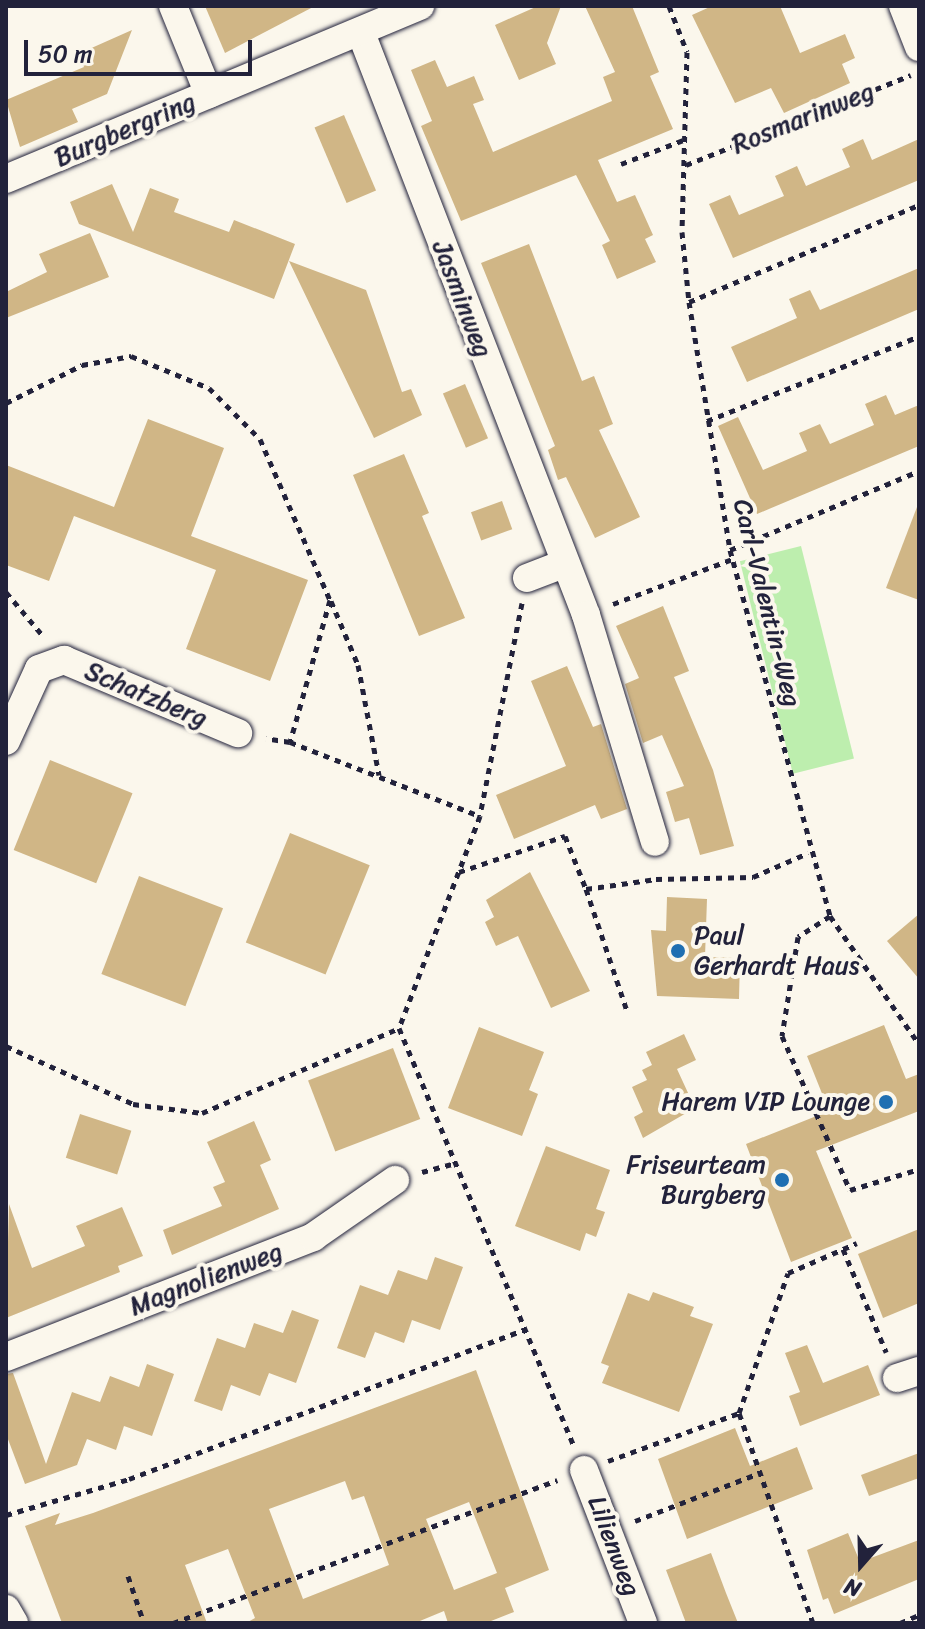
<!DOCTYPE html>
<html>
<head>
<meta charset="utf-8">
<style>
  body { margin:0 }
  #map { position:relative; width:925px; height:1629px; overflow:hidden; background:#fbf7ec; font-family:Sriracha,sans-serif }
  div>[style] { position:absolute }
  .green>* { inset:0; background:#bdeeae; transform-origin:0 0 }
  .building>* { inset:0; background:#d0b686; transform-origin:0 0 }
  .path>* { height:5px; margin-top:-2.5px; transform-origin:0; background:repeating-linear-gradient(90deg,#22223b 0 6px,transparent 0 12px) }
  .roads { filter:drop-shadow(0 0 2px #22223b) drop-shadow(0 0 2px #22223b) }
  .street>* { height:28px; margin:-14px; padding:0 14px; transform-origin:14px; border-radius:14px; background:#fbf7ec }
  .dots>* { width:22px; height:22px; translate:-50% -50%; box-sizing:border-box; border:4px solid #fbf7ec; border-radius:50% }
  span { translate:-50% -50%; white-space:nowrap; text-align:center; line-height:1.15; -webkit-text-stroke:8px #fbf7ec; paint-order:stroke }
  .street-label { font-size:26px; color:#22223b }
  .poi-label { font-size:26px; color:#22223b }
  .left { translate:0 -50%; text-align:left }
  .right { translate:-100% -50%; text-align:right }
  .frame { position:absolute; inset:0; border:8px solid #22223b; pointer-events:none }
  .north { position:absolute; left:821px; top:1525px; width:80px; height:80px; -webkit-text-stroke:6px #fbf7ec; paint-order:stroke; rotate:200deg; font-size:22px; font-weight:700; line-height:32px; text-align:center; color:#22223b }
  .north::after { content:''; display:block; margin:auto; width:28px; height:36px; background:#22223b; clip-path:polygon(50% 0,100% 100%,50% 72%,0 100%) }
  .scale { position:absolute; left:24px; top:40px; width:228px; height:36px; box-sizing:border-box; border:4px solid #22223b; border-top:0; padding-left:10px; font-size:24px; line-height:28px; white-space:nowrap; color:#22223b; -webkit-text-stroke:6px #fbf7ec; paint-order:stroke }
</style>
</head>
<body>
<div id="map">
  <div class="green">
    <i style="left:801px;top:546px;width:219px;height:63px;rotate:76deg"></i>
  </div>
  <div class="building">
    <i style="clip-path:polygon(205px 6px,315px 6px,225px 53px)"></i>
    <i style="clip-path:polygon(538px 6px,561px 6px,547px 43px,556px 64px,519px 80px,495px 25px)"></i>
    <i style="clip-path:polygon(585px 6px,632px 6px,659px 72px,650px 76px,673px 129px,598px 160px,617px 202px,635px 195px,653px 235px,645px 239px,656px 262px,617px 279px,602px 245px,610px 241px,576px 175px,461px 221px,421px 126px,432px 121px,411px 70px,435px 60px,447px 87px,474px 76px,484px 100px,473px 104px,493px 152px,612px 101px,603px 77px,615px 72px)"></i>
    <i style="clip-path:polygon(712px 6px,780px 6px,800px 53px,845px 34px,855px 58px,842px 64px,850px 83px,784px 113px,771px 88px,735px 103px,692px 15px)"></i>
    <i style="clip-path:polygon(132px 30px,107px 94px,72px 109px,78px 122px,20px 147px,6px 100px,84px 67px,78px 54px)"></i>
    <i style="left:344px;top:115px;width:82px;height:32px;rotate:67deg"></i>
    <i style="clip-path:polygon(863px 139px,872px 160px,919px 139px,919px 180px,733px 258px,709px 204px,730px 195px,739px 215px,784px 196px,775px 176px,797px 166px,806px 186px,850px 167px,842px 149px)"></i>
    <i style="clip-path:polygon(112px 184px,133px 232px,150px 188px,179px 199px,174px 212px,229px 232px,234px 220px,295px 244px,274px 299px,79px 224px,70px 202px)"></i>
    <i style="clip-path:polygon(90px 233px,109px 277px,6px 318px,6px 292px,47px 272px,39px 254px)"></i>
    <i style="clip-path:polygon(529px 244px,582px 381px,594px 376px,613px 424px,599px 430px,640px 517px,595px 538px,566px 477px,558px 480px,548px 450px,555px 446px,481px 263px)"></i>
    <i style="clip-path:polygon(289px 261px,366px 290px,402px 392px,411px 389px,422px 415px,374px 438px)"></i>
    <i style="clip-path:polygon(919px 268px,919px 309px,747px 382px,731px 347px,797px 318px,789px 299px,810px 290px,820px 310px)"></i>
    <i style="left:465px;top:384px;width:59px;height:24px;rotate:67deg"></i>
    <i style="clip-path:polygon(886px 395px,895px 415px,919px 405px,919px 446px,757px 514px,718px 426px,738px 417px,763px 470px,807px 451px,799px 433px,820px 424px,830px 444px,874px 425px,865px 404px)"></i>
    <i style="clip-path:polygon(148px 419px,224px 448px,191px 536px,308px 580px,270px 681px,186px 649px,216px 570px,74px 516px,49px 581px,6px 565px,6px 465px,114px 507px)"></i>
    <i style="clip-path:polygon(404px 454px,429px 513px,422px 516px,465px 618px,419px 636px,353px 475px)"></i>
    <i style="left:502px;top:501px;width:30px;height:33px;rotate:70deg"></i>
    <i style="clip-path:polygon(917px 507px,919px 508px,919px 600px,886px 588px)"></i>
    <i style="clip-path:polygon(663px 606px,689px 671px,674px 677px,713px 770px,734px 846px,700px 855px,689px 818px,675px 822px,666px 792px,684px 786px,662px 735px,643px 743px,625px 684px,639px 678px,616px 626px)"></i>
    <i style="clip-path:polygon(567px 666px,593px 727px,601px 724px,627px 809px,601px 819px,595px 805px,514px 839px,496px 795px,566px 766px,531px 681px)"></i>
    <i style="left:50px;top:760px;width:89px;height:97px;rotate:22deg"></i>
    <i style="left:290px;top:833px;width:86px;height:118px;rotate:22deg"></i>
    <i style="clip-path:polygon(530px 872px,590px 991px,551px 1008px,518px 936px,496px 946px,485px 922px,494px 917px,486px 900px)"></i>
    <i style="left:139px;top:876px;width:90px;height:105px;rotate:21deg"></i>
    <i style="clip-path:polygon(667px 897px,707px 899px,705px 957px,740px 958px,739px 999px,657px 996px,651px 930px,666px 931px)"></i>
    <i style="clip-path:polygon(919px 914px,919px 979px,887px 941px)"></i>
    <i style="clip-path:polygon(884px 1025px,906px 1079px,919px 1074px,919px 1111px,816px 1151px,852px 1238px,791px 1262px,746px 1144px,829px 1111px,807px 1056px)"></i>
    <i style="clip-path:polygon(479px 1027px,544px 1052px,529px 1090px,538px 1094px,522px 1136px,448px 1108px)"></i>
    <i style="clip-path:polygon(684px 1034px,696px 1060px,677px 1069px,695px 1108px,643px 1138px,634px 1117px,643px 1112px,632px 1087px,647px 1080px,642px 1070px,652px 1065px,646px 1052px)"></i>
    <i style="left:393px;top:1048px;width:76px;height:91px;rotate:69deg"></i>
    <i style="left:80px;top:1114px;width:54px;height:46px;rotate:18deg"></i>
    <i style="clip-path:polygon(254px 1121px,271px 1160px,260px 1165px,279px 1209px,172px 1255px,163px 1230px,222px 1206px,213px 1187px,225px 1182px,207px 1142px)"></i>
    <i style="clip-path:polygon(546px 1146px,610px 1170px,596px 1209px,605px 1212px,596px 1237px,586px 1233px,580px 1251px,515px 1226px)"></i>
    <i style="clip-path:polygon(9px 1204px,32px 1268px,85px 1246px,76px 1226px,122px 1207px,143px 1256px,118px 1266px,120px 1272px,6px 1318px)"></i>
    <i style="clip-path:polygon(919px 1229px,919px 1303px,883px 1318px,858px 1254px)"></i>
    <i style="clip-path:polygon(435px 1257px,463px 1267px,440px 1330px,412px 1320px,404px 1343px,375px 1332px,365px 1358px,337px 1348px,360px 1285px,388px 1295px,398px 1270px,427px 1280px)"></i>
    <i style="clip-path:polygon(653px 1292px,694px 1307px,690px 1316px,713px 1324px,679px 1412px,602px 1383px,609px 1366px,601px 1363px,628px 1293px,649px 1301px)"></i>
    <i style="clip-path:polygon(292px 1310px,319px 1320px,296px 1383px,269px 1373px,260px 1396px,231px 1385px,222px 1411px,194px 1401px,217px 1338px,245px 1348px,254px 1323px,283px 1333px)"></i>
    <i style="clip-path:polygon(807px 1345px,823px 1383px,868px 1365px,880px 1395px,800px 1426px,789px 1396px,800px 1392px,785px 1353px)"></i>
    <i style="clip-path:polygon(147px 1364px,174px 1374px,152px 1436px,124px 1426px,116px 1450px,87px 1439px,77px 1465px,25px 1484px,6px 1434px,6px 1374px,13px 1373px,46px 1464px,72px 1392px,100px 1402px,110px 1376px,139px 1387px)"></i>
    <i style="clip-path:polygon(evenodd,476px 1370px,549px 1570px,505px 1588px,514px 1612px,486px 1623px,448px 1623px,444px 1611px,415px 1623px,246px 1623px,255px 1618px,228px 1549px,185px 1565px,207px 1623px,62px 1623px,25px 1526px,60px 1513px,55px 1525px,93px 1513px,476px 1370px,345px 1481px,352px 1500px,364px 1496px,389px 1565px,303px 1599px,269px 1509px,345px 1481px,476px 1370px,469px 1502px,497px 1573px,454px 1590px,426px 1519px,469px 1502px)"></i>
    <i style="clip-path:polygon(735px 1428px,750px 1466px,797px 1447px,813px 1489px,687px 1539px,658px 1459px)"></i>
    <i style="clip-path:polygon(919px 1453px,919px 1478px,869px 1496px,861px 1475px)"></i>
    <i style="clip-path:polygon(848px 1533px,860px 1562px,919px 1540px,919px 1579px,834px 1614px,828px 1598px,823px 1600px,807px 1550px)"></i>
    <i style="clip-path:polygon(711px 1553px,726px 1593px,738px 1623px,686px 1623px,666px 1570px)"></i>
  </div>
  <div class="path">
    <i style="left:669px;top:6px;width:49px;rotate:68.6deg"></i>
    <i style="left:687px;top:52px;width:180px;rotate:91.6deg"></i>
    <i style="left:682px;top:232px;width:70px;rotate:84.3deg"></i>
    <i style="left:689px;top:302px;width:251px;rotate:80.6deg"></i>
    <i style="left:730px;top:550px;width:379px;rotate:74.7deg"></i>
    <i style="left:830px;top:916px;width:156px;rotate:55.2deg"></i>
    <i style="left:621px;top:164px;width:70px;rotate:-21deg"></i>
    <i style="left:686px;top:165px;width:242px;rotate:-21.8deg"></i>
    <i style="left:689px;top:302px;width:250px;rotate:-22.9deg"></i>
    <i style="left:6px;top:403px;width:85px;rotate:-26.6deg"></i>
    <i style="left:82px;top:365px;width:50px;rotate:-10.4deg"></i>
    <i style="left:131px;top:356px;width:84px;rotate:22.3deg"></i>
    <i style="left:209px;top:388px;width:72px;rotate:45deg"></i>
    <i style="left:260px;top:439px;width:176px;rotate:66.5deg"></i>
    <i style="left:330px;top:600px;width:148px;rotate:105.7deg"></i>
    <i style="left:290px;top:742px;width:24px;rotate:-171deg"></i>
    <i style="left:707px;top:421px;width:228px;rotate:-21.8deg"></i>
    <i style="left:730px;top:550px;width:205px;rotate:-22.7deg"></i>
    <i style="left:6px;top:592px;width:59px;rotate:49.8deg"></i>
    <i style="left:331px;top:601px;width:69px;rotate:67.1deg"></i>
    <i style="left:358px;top:665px;width:112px;rotate:79.2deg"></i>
    <i style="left:522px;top:603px;width:217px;rotate:101.2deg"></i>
    <i style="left:480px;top:816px;width:227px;rotate:110.9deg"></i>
    <i style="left:399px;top:1028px;width:454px;rotate:67.3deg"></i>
    <i style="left:613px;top:604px;width:128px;rotate:-20.6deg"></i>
    <i style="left:290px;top:742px;width:204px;rotate:21.3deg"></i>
    <i style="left:459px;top:872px;width:112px;rotate:-18.8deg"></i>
    <i style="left:565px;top:836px;width:57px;rotate:68.4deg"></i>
    <i style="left:586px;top:889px;width:71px;rotate:-8.1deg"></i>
    <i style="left:656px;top:879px;width:97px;rotate:-1.2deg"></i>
    <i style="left:753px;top:877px;width:60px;rotate:-23.6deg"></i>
    <i style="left:586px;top:889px;width:129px;rotate:71.4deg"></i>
    <i style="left:830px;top:916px;width:38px;rotate:147deg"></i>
    <i style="left:798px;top:937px;width:100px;rotate:99.2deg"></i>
    <i style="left:782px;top:1036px;width:168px;rotate:66.2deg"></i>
    <i style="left:850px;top:1190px;width:72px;rotate:-16.9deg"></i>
    <i style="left:6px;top:1046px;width:140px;rotate:24.5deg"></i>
    <i style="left:133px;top:1104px;width:70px;rotate:7.4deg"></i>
    <i style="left:202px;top:1113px;width:215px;rotate:-23.3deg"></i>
    <i style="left:422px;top:1172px;width:31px;rotate:-15deg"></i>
    <i style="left:843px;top:1249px;width:112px;rotate:67.3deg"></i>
    <i style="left:608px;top:1461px;width:140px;rotate:-20.1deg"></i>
    <i style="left:6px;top:1515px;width:128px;rotate:-16.3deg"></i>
    <i style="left:129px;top:1479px;width:422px;rotate:-20.7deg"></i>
    <i style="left:635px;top:1521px;width:131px;rotate:-21.1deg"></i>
    <i style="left:128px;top:1576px;width:50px;rotate:71.2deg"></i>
    <i style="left:173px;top:1623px;width:410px;rotate:-20.4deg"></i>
    <i style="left:813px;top:1623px;width:223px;rotate:-109.4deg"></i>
    <i style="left:739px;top:1413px;width:148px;rotate:-70.7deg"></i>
    <i style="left:788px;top:1273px;width:75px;rotate:-23.5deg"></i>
    <i style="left:900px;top:1623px;width:21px;rotate:-23deg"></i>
  </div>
  <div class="roads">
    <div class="street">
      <i style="left:173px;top:6px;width:95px;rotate:67.8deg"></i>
      <i style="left:903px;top:6px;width:44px;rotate:68.7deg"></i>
      <i style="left:361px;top:33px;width:624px;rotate:68.86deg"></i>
      <i style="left:586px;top:615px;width:237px;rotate:73.1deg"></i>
      <i style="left:6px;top:179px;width:449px;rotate:-22.7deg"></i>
      <i style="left:527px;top:578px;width:40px;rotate:-21deg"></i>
      <i style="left:6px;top:741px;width:79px;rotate:-65.4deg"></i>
      <i style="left:39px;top:669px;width:27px;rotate:-20deg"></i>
      <i style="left:64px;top:660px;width:189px;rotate:22.8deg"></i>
      <i style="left:6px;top:1357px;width:330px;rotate:-21.3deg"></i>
      <i style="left:313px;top:1237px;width:100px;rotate:-34.8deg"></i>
      <i style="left:897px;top:1378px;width:23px;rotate:-18deg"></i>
      <i style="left:584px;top:1470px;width:164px;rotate:68.9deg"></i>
      <i style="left:6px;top:1609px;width:16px;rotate:60deg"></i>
    </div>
  </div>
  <div class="dots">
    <i style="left:678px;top:951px;background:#1f6fb2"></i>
    <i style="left:886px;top:1102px;background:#1f6fb2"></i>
    <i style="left:782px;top:1180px;background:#1f6fb2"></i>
  </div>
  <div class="street-label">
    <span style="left:803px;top:118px;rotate:-22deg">Rosmarinweg</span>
    <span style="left:125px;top:130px;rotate:-23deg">Burgbergring</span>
    <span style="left:462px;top:299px;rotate:69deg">Jasminweg</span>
    <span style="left:767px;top:603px;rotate:76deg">Carl-Valentin-Weg</span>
    <span style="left:146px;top:695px;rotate:23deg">Schatzberg</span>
    <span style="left:206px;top:1279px;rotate:-21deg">Magnolienweg</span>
    <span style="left:614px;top:1546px;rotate:69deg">Lilienweg</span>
  </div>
  <div class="poi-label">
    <span class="left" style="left:694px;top:951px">Paul<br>Gerhardt Haus</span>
    <span class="right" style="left:870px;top:1102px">Harem VIP Lounge</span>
    <span class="right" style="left:766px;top:1180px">Friseurteam<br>Burgberg</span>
  </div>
  <div class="frame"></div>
  <div class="north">N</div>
  <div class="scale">50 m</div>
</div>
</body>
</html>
